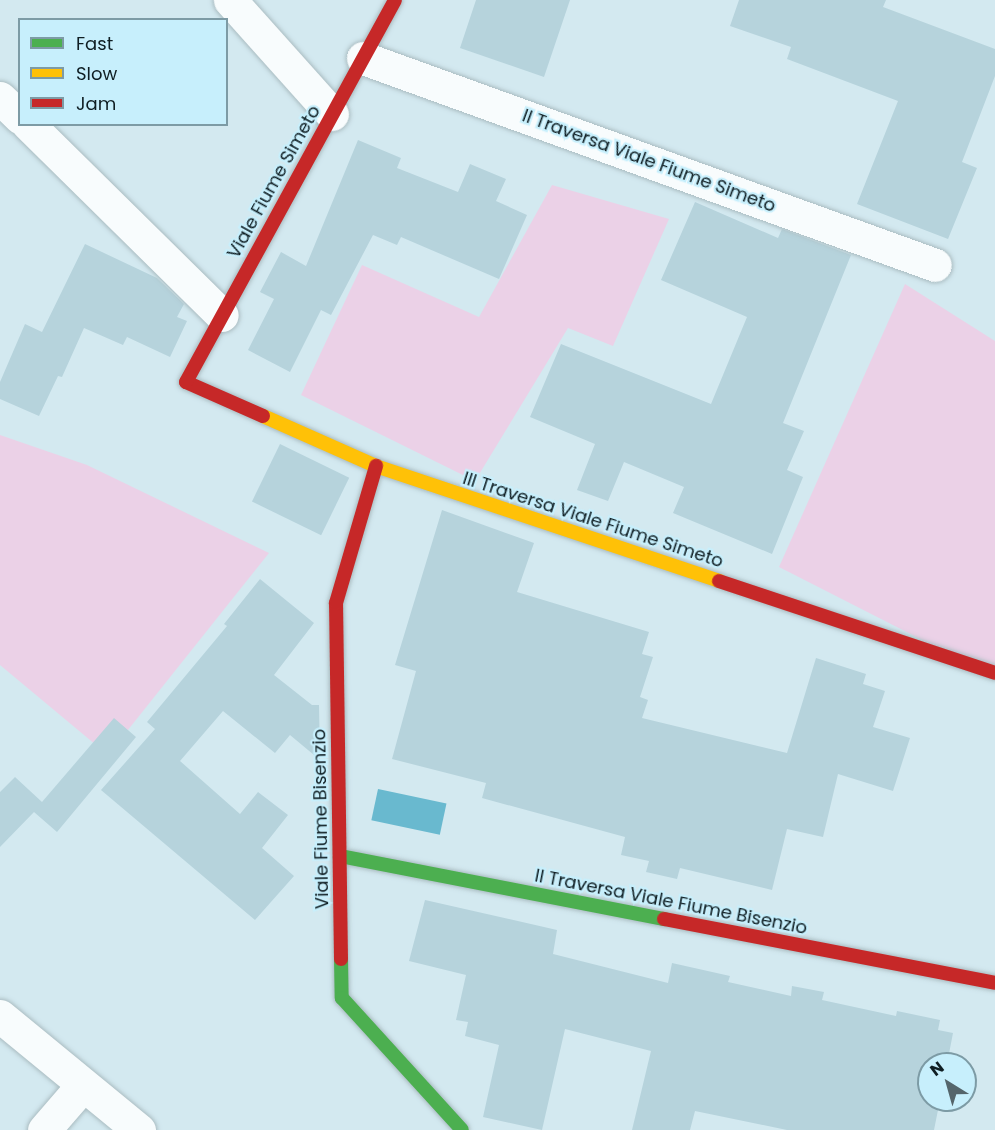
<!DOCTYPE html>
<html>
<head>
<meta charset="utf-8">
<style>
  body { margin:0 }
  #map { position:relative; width:995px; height:1130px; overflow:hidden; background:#d3e9f0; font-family:Poppins,sans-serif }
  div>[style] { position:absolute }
  .green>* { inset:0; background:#ebd1e7 }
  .water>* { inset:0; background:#69b9cf; transform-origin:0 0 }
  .building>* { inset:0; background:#b6d3dc; transform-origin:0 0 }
  .roads { filter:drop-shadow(0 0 2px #aabcc1) drop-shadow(0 0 2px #aabcc1) }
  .street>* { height:33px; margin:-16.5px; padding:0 16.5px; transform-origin:16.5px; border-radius:16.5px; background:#f8fcfd }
  .fast>* { height:14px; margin:-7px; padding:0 7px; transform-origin:7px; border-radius:7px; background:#4caf50 }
  .slow>* { height:14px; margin:-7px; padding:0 7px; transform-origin:7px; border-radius:7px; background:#ffc107 }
  .jam>* { height:14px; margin:-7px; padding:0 7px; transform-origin:7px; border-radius:7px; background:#c62828 }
  span { translate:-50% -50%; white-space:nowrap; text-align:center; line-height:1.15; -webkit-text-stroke:4.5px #c7effc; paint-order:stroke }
  .street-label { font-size:18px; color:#0f1e23 }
  .legend { position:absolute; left:18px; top:18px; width:210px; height:108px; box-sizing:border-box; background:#c7effc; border:2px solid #7d9ba5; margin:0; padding:8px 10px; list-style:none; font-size:18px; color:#0f1e23 }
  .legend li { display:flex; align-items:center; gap:12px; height:30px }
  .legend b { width:30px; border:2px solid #7d9ba5 }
  .north { position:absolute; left:917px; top:1052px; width:60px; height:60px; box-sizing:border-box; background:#c7effc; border:2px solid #7d9ba5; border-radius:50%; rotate:323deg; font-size:16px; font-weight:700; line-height:24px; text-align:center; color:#0f1e23 }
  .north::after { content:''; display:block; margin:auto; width:21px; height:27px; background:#54656b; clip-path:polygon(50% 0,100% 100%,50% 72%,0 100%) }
</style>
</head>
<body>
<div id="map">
  <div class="green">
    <i style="clip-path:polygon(552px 185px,669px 219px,613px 346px,568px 328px,475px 481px,301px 395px,362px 265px,479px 317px)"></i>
    <i style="clip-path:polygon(905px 284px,995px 341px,995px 677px,779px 567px)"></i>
    <i style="clip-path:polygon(0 435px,87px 465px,269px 553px,108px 755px,0 665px)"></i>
  </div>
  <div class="water">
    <i style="left:378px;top:789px;width:70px;height:32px;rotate:12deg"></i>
  </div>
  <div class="building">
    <i style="clip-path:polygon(476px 0,570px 0,544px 77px,460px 48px)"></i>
    <i style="clip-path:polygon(739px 0,886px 0,883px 7px,995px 49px,995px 76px,962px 162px,977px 168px,948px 239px,857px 204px,898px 101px,787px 59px,791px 47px,730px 26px)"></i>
    <i style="clip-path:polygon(358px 140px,401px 158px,397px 168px,458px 192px,470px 164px,506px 179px,496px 201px,527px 215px,499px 279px,401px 237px,397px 245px,373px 235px,331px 315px,321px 310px,290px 372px,248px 350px,274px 299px,260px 292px,281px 252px,306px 266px)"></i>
    <i style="clip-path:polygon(695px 202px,778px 238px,782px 229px,851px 255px,783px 423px,804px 431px,787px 470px,803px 477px,772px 554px,673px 513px,684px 487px,624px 462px,608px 501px,577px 490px,595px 444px,530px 417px,561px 344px,711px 404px,747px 317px,661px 280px)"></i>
    <i style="clip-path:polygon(85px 244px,157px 278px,184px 304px,177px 317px,187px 321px,170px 357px,127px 337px,123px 345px,84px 328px,62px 377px,58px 376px,39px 416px,0 399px,0 382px,25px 324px,42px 332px)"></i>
    <i style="left:280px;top:444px;width:77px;height:64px;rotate:26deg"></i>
    <i style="clip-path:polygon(442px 510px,534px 543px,517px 592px,649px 632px,642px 654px,653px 657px,640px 697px,648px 700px,642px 718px,787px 753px,816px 658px,866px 674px,863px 684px,885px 691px,873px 727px,910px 738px,893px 791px,838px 774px,823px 837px,787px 829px,772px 890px,680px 868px,677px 879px,646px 872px,649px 861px,621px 855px,625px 837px,482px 798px,486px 783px,392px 759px,416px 671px,395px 665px)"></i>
    <i style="clip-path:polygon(260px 579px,314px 623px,274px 675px,312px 705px,319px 705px,320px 760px,290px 735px,275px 753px,223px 711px,180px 761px,240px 814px,258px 792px,288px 815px,262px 848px,294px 876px,255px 920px,101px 790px,155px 729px,147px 722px,227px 626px,224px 624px)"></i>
    <i style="clip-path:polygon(114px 718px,136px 737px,57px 832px,34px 812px,0 847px,0 792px,15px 777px,42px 802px)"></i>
    <i style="clip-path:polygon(425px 900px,557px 930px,553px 954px,668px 983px,672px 963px,730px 976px,728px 982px,791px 996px,792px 986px,824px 992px,822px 1000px,896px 1016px,897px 1011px,940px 1020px,938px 1030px,953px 1033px,947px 1064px,929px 1064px,929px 1100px,940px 1100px,934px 1130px,787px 1130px,695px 1111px,690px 1130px,632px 1130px,651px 1051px,565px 1029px,542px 1130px,483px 1117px,499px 1045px,465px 1036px,468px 1022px,456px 1020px,466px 975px,409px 961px)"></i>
  </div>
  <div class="roads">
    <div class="street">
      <i style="left:230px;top:0;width:153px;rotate:48.2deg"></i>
      <i style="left:363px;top:58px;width:608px;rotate:19.89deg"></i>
      <i style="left:0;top:98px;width:28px;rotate:44deg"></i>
      <i style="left:28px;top:124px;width:272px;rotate:44.6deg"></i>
      <i style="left:0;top:1016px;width:180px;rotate:39.4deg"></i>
      <i style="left:44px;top:1130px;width:58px;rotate:-49.2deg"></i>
    </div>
    <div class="fast">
      <i style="left:340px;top:856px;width:330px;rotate:11deg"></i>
      <i style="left:341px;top:959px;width:39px;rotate:89deg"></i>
      <i style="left:342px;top:998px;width:178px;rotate:47.7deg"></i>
    </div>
    <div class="slow">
      <i style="left:263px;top:416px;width:124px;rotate:23.9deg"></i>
      <i style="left:376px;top:466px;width:362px;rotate:18.5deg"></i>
    </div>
    <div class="jam">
      <i style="left:263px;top:416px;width:84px;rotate:-156.2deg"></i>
      <i style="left:186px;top:382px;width:435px;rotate:-61.3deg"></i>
      <i style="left:719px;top:581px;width:291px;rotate:18.4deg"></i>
      <i style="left:664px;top:919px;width:337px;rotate:10.9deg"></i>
      <i style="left:341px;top:959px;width:356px;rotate:-90.8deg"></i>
      <i style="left:336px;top:603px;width:143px;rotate:-73.7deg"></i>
    </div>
  </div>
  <div class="street-label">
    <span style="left:649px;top:161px;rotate:20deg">II Traversa Viale Fiume Simeto</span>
    <span style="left:274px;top:182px;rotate:-61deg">Viale Fiume Simeto</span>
    <span style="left:593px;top:520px;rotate:18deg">III Traversa Viale Fiume Simeto</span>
    <span style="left:321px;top:819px;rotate:-91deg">Viale Fiume Bisenzio</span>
    <span style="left:671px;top:902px;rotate:11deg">II Traversa Viale Fiume Bisenzio</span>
  </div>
  <ul class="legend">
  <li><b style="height:8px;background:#4caf50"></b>Fast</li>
  <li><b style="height:8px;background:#ffc107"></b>Slow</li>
  <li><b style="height:8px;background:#c62828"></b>Jam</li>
  </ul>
  <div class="north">N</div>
</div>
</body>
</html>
